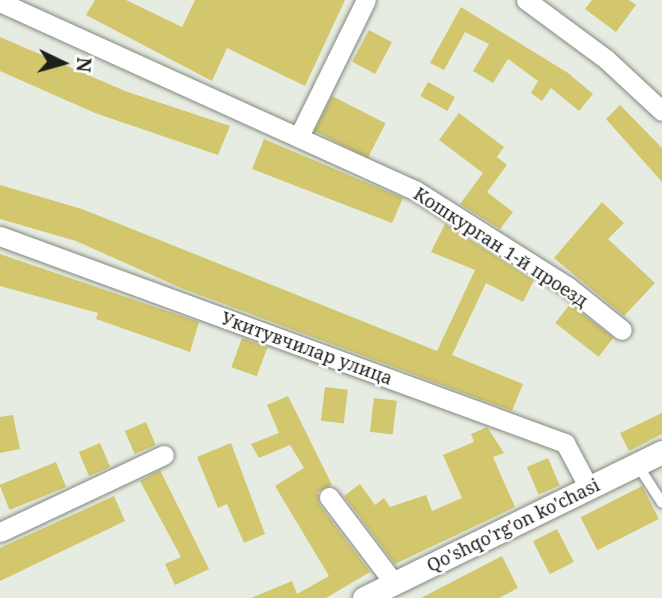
<!DOCTYPE html>
<html>
<head>
<meta charset="utf-8">
<style>
  body { margin:0 }
  #map { position:relative; width:662px; height:598px; overflow:hidden; background:#e6ece1; font-family:"Noto Serif",serif }
  div>[style] { position:absolute }
  .building>* { inset:0; background:#d2c76d; transform-origin:0 0 }
  .roads { filter:drop-shadow(0 0 2px #83887f) drop-shadow(0 0 2px #83887f) }
  .service>* { height:10px; margin:-5px; padding:0 5px; transform-origin:5px; border-radius:5px; background:#fff }
  .minor>* { height:19px; margin:-9.5px; padding:0 9.5px; transform-origin:9.5px; border-radius:9.5px; background:#fff }
  .tertiary>* { height:23px; margin:-11.5px; padding:0 11.5px; transform-origin:11.5px; border-radius:11.5px; background:#fff }
  span { translate:-50% -50%; white-space:nowrap; text-align:center; line-height:1.15; -webkit-text-stroke:5px #fff; paint-order:stroke }
  .street-label { font-size:18px; color:#1d1f1b }
  .north { position:absolute; left:28px; top:28px; width:70px; height:70px; -webkit-text-stroke:5px #fff; paint-order:stroke; rotate:95deg; font-size:19px; font-weight:700; line-height:28px; text-align:center; color:#1d1f1b }
  .north::after { content:''; display:block; margin:auto; width:24px; height:32px; background:#1d1f1b; clip-path:polygon(50% 0,100% 100%,50% 72%,0 100%) }
</style>
</head>
<body>
<div id="map">
  <div class="building">
    <i style="clip-path:polygon(95px 0,126px 0,182px 27px,195px 0,345px 0,305px 86px,227px 48px,212px 81px,86px 15px)"></i>
    <i style="clip-path:polygon(592px 0,629px 0,636px 5px,616px 32px,585px 9px)"></i>
    <i style="clip-path:polygon(461px 7px,568px 73px,593px 94px,579px 111px,551px 88px,542px 101px,531px 93px,538px 81px,508px 59px,493px 83px,473px 71px,489px 44px,465px 32px,444px 70px,430px 63px)"></i>
    <i style="left:369px;top:30px;width:26px;height:36px;rotate:28deg"></i>
    <i style="clip-path:polygon(0 37px,125px 91px,230px 126px,218px 155px,95px 113px,0 71px)"></i>
    <i style="left:428px;top:82px;width:31px;height:16px;rotate:29deg"></i>
    <i style="left:332px;top:96px;width:60px;height:39px;rotate:27deg"></i>
    <i style="clip-path:polygon(620px 105px,662px 148px,662px 182px,606px 119px)"></i>
    <i style="clip-path:polygon(459px 113px,504px 147px,497px 157px,507px 165px,487px 192px,513px 212px,500px 229px,460px 204px,483px 173px,439px 140px)"></i>
    <i style="clip-path:polygon(264px 139px,403px 198px,392px 223px,252px 169px)"></i>
    <i style="clip-path:polygon(0 185px,82px 209px,437px 351px,475px 270px,431px 252px,445px 224px,534px 280px,523px 302px,486px 283px,452px 355px,523px 384px,512px 411px,181px 288px,76px 241px,0 219px)"></i>
    <i style="clip-path:polygon(602px 202px,624px 223px,608px 239px,655px 283px,624px 316px,554px 258px)"></i>
    <i style="clip-path:polygon(0 254px,199px 322px,190px 352px,96px 319px,98px 313px,0 286px)"></i>
    <i style="left:570px;top:304px;width:55px;height:24px;rotate:38deg"></i>
    <i style="left:242px;top:338px;width:27px;height:31px;rotate:20deg"></i>
    <i style="left:325px;top:387px;width:23px;height:34px;rotate:7deg"></i>
    <i style="clip-path:polygon(288px 396px,332px 485px,318px 492px,319px 504px,370px 572px,326px 598px,251px 598px,292px 581px,297px 594px,329px 576px,275px 486px,304px 468px,290px 445px,259px 458px,251px 444px,279px 433px,267px 405px)"></i>
    <i style="left:374px;top:398px;width:23px;height:34px;rotate:7deg"></i>
    <i style="clip-path:polygon(662px 413px,662px 434px,629px 451px,620px 433px)"></i>
    <i style="clip-path:polygon(13px 415px,20px 449px,0 453px,0 417px)"></i>
    <i style="left:146px;top:422px;width:25px;height:23px;rotate:67deg"></i>
    <i style="clip-path:polygon(487px 427px,504px 453px,493px 457px,515px 507px,395px 564px,344px 496px,360px 484px,375px 505px,384px 498px,390px 507px,426px 495px,432px 511px,462px 498px,443px 455px,474px 442px,471px 434px)"></i>
    <i style="left:100px;top:443px;width:26px;height:23px;rotate:67deg"></i>
    <i style="clip-path:polygon(231px 443px,265px 534px,244px 543px,227px 504px,218px 508px,197px 457px)"></i>
    <i style="left:548px;top:458px;width:30px;height:23px;rotate:67deg"></i>
    <i style="left:56px;top:462px;width:27px;height:61px;rotate:68deg"></i>
    <i style="clip-path:polygon(160px 470px,209px 569px,175px 585px,165px 564px,181px 557px,140px 481px)"></i>
    <i style="left:642px;top:486px;width:37px;height:69px;rotate:63deg"></i>
    <i style="clip-path:polygon(114px 496px,125px 521px,0 581px,0 548px)"></i>
    <i style="left:557px;top:529px;width:37px;height:27px;rotate:63deg"></i>
    <i style="clip-path:polygon(502px 556px,518px 588px,499px 598px,421px 598px)"></i>
  </div>
  <div class="roads">
    <div class="service">
      <i style="left:637px;top:464px;width:46px;rotate:57.3deg"></i>
    </div>
    <div class="minor">
      <i style="left:526px;top:0;width:99px;rotate:36.4deg"></i>
      <i style="left:606px;top:59px;width:76px;rotate:42.9deg"></i>
      <i style="left:0;top:2px;width:456px;rotate:24.4deg"></i>
      <i style="left:415px;top:190px;width:180px;rotate:32.3deg"></i>
      <i style="left:567px;top:286px;width:70px;rotate:38.7deg"></i>
      <i style="left:300px;top:134px;width:149px;rotate:-63.8deg"></i>
      <i style="left:0;top:236px;width:602px;rotate:20.12deg"></i>
      <i style="left:565px;top:443px;width:51px;rotate:61.9deg"></i>
      <i style="left:329px;top:497px;width:108px;rotate:52.9deg"></i>
      <i style="left:0;top:532px;width:181px;rotate:-25.2deg"></i>
    </div>
    <div class="tertiary">
      <i style="left:364px;top:598px;width:332px;rotate:-26.1deg"></i>
    </div>
  </div>
  <div class="street-label">
    <span style="left:501px;top:247px;rotate:33deg">Кошкурган 1-й проезд</span>
    <span style="left:307px;top:348px;rotate:20deg">Укитувчилар улица</span>
    <span style="left:513px;top:525px;rotate:-26deg">Qo'shqo'rg'on ko'chasi</span>
  </div>
  <div class="north">N</div>
</div>
</body>
</html>
